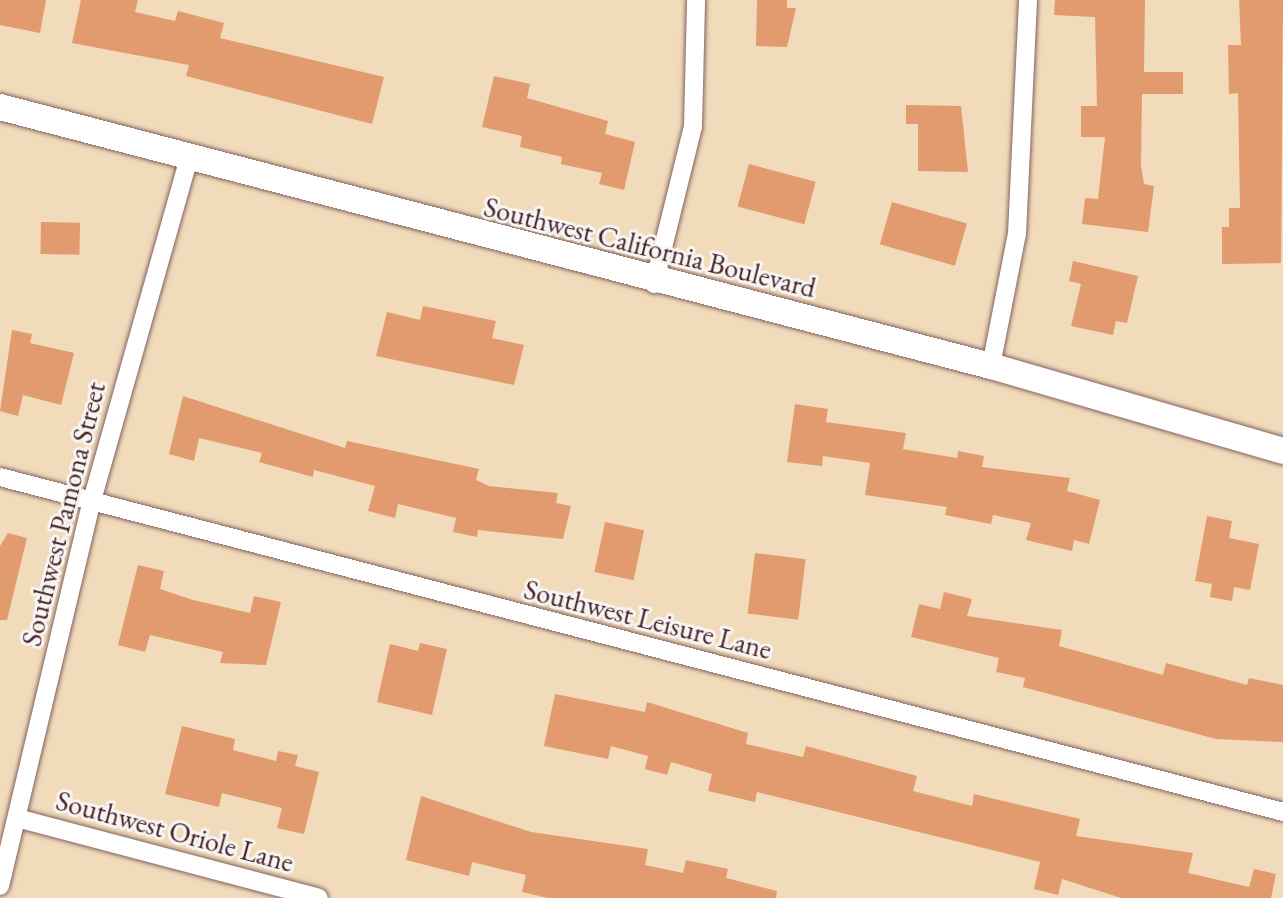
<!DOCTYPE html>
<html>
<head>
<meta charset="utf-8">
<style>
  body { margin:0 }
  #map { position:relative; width:1283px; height:898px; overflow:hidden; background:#f1dbbb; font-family:"EB Garamond",serif }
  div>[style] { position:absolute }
  .building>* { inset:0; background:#e19b6e; transform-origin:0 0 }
  .roads { filter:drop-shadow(0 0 2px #84615d) drop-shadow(0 0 2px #84615d) }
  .street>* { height:18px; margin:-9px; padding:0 9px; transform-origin:9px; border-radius:9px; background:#fff }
  .secondary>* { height:26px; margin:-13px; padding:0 13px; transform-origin:13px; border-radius:13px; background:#fff }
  span { translate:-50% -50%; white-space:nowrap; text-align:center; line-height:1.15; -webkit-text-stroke:6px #f6f6f2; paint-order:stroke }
  .street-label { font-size:28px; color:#4a1f2b }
</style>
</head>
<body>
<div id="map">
  <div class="building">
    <i style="clip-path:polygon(0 0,46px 0,40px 33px,0 25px)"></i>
    <i style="clip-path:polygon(81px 0,138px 0,135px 12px,175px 21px,178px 11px,224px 23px,220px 38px,384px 77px,372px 124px,186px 76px,189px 65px,72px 43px)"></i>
    <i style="clip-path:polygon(757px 0,787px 0,787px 8px,796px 8px,787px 47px,756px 46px)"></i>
    <i style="clip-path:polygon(1055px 0,1145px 0,1144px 72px,1183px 72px,1183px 94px,1142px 94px,1141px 166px,1144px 184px,1154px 186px,1148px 232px,1082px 224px,1085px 198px,1098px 199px,1105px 137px,1081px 137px,1081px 106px,1097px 106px,1095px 17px,1054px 15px)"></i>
    <i style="clip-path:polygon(1239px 0,1283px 0,1281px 263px,1222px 264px,1222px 227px,1229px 227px,1229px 208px,1240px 208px,1238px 93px,1229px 94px,1228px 45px,1241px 45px)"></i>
    <i style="clip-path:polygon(494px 76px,530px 84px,527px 98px,608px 121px,605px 134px,635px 142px,624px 190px,599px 184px,602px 173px,561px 164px,562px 157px,520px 147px,522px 136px,482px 127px)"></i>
    <i style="clip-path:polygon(906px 105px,961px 106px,968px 172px,918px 171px,918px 124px,906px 124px)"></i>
    <i style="left:749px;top:164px;width:69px;height:44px;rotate:15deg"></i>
    <i style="left:892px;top:202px;width:78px;height:44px;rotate:16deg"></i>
    <i style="left:41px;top:222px;width:39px;height:32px;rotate:1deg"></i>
    <i style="clip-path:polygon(1073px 261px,1138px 276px,1127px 323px,1116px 321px,1113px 335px,1071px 326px,1081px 284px,1069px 281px)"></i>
    <i style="clip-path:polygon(423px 306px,496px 321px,492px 338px,524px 345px,514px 385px,376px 356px,387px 312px,420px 320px)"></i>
    <i style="clip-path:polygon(12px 330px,32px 334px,30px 343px,74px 353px,61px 405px,23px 395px,18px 416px,0 411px)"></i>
    <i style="clip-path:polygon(183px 396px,345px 448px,347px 441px,479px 469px,476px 480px,489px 486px,558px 493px,556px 503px,571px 506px,563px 539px,478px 530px,477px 537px,453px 532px,456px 518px,398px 504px,395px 518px,368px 511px,375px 486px,314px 470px,313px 477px,259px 462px,262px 453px,199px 438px,194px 461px,169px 454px)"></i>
    <i style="clip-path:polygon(795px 404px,828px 409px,826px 422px,906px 433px,903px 449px,957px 458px,958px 451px,984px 456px,982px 467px,1070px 478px,1067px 491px,1100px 500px,1089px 544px,1074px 540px,1072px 551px,1026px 540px,1031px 523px,993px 515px,991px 524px,945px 515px,947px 507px,865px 495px,870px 463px,823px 456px,822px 466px,787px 462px)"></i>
    <i style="clip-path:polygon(1207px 516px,1232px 521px,1229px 538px,1259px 544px,1250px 590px,1234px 587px,1232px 601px,1210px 597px,1212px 584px,1195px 581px)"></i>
    <i style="left:605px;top:522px;width:40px;height:51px;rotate:12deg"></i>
    <i style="clip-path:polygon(8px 533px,27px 538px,7px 620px,0 620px,0 546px)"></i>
    <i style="left:755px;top:553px;width:51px;height:61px;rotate:7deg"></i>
    <i style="clip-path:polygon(138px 565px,164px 571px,160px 589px,193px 600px,250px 613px,254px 596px,281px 602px,266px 665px,220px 663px,223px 652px,150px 635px,145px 652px,118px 645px)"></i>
    <i style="clip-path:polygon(944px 592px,972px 599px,967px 616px,1062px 630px,1059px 646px,1163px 675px,1166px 663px,1247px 685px,1249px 678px,1283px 685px,1283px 742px,1216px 739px,1023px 687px,1025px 678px,996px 672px,999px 658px,911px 637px,919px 604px,940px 609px)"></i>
    <i style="clip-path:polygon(420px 643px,447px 649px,432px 715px,377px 702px,390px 644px,418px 651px)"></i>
    <i style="clip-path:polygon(555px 694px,645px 712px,647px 702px,748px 733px,746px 744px,803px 757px,806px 746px,917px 776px,913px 791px,972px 806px,974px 794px,1080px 819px,1076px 836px,1193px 853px,1188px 873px,1249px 887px,1254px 869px,1276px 874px,1271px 898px,1121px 898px,1062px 879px,1058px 895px,1034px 889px,1040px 862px,757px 792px,755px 802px,708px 791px,712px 774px,671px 762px,667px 775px,645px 769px,648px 756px,611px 746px,608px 759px,544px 746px)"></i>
    <i style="clip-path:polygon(182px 726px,235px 739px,233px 750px,276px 761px,278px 751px,298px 755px,295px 766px,319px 772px,304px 834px,277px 828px,282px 808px,222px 793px,219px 807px,165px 794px)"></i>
    <i style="clip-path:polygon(421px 796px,531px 832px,648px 849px,645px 865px,683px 873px,686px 860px,728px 869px,726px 878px,777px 891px,776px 898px,548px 898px,522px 892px,526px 875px,472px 862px,469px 876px,406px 860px)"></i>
  </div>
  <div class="roads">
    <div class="street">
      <i style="left:654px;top:284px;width:163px;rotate:-76.1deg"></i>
      <i style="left:693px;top:126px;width:126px;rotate:-88.6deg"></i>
      <i style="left:991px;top:366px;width:135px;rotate:-78.9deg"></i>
      <i style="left:1017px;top:234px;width:234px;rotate:-87.3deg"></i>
      <i style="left:0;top:477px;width:1326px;rotate:14.63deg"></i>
      <i style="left:17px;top:818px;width:312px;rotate:14.8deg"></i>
      <i style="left:0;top:886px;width:393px;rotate:-76.6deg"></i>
      <i style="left:91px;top:504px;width:360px;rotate:-74.2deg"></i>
    </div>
    <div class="secondary">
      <i style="left:0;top:107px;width:1024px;rotate:14.65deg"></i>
      <i style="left:991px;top:366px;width:304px;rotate:16.2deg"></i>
    </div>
  </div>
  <div class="street-label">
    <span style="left:650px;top:247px;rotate:14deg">Southwest California Boulevard</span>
    <span style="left:63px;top:514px;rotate:-76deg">Southwest Pamona Street</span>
    <span style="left:648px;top:619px;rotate:14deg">Southwest Leisure Lane</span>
    <span style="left:175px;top:831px;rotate:15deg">Southwest Oriole Lane</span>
  </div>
</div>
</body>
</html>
